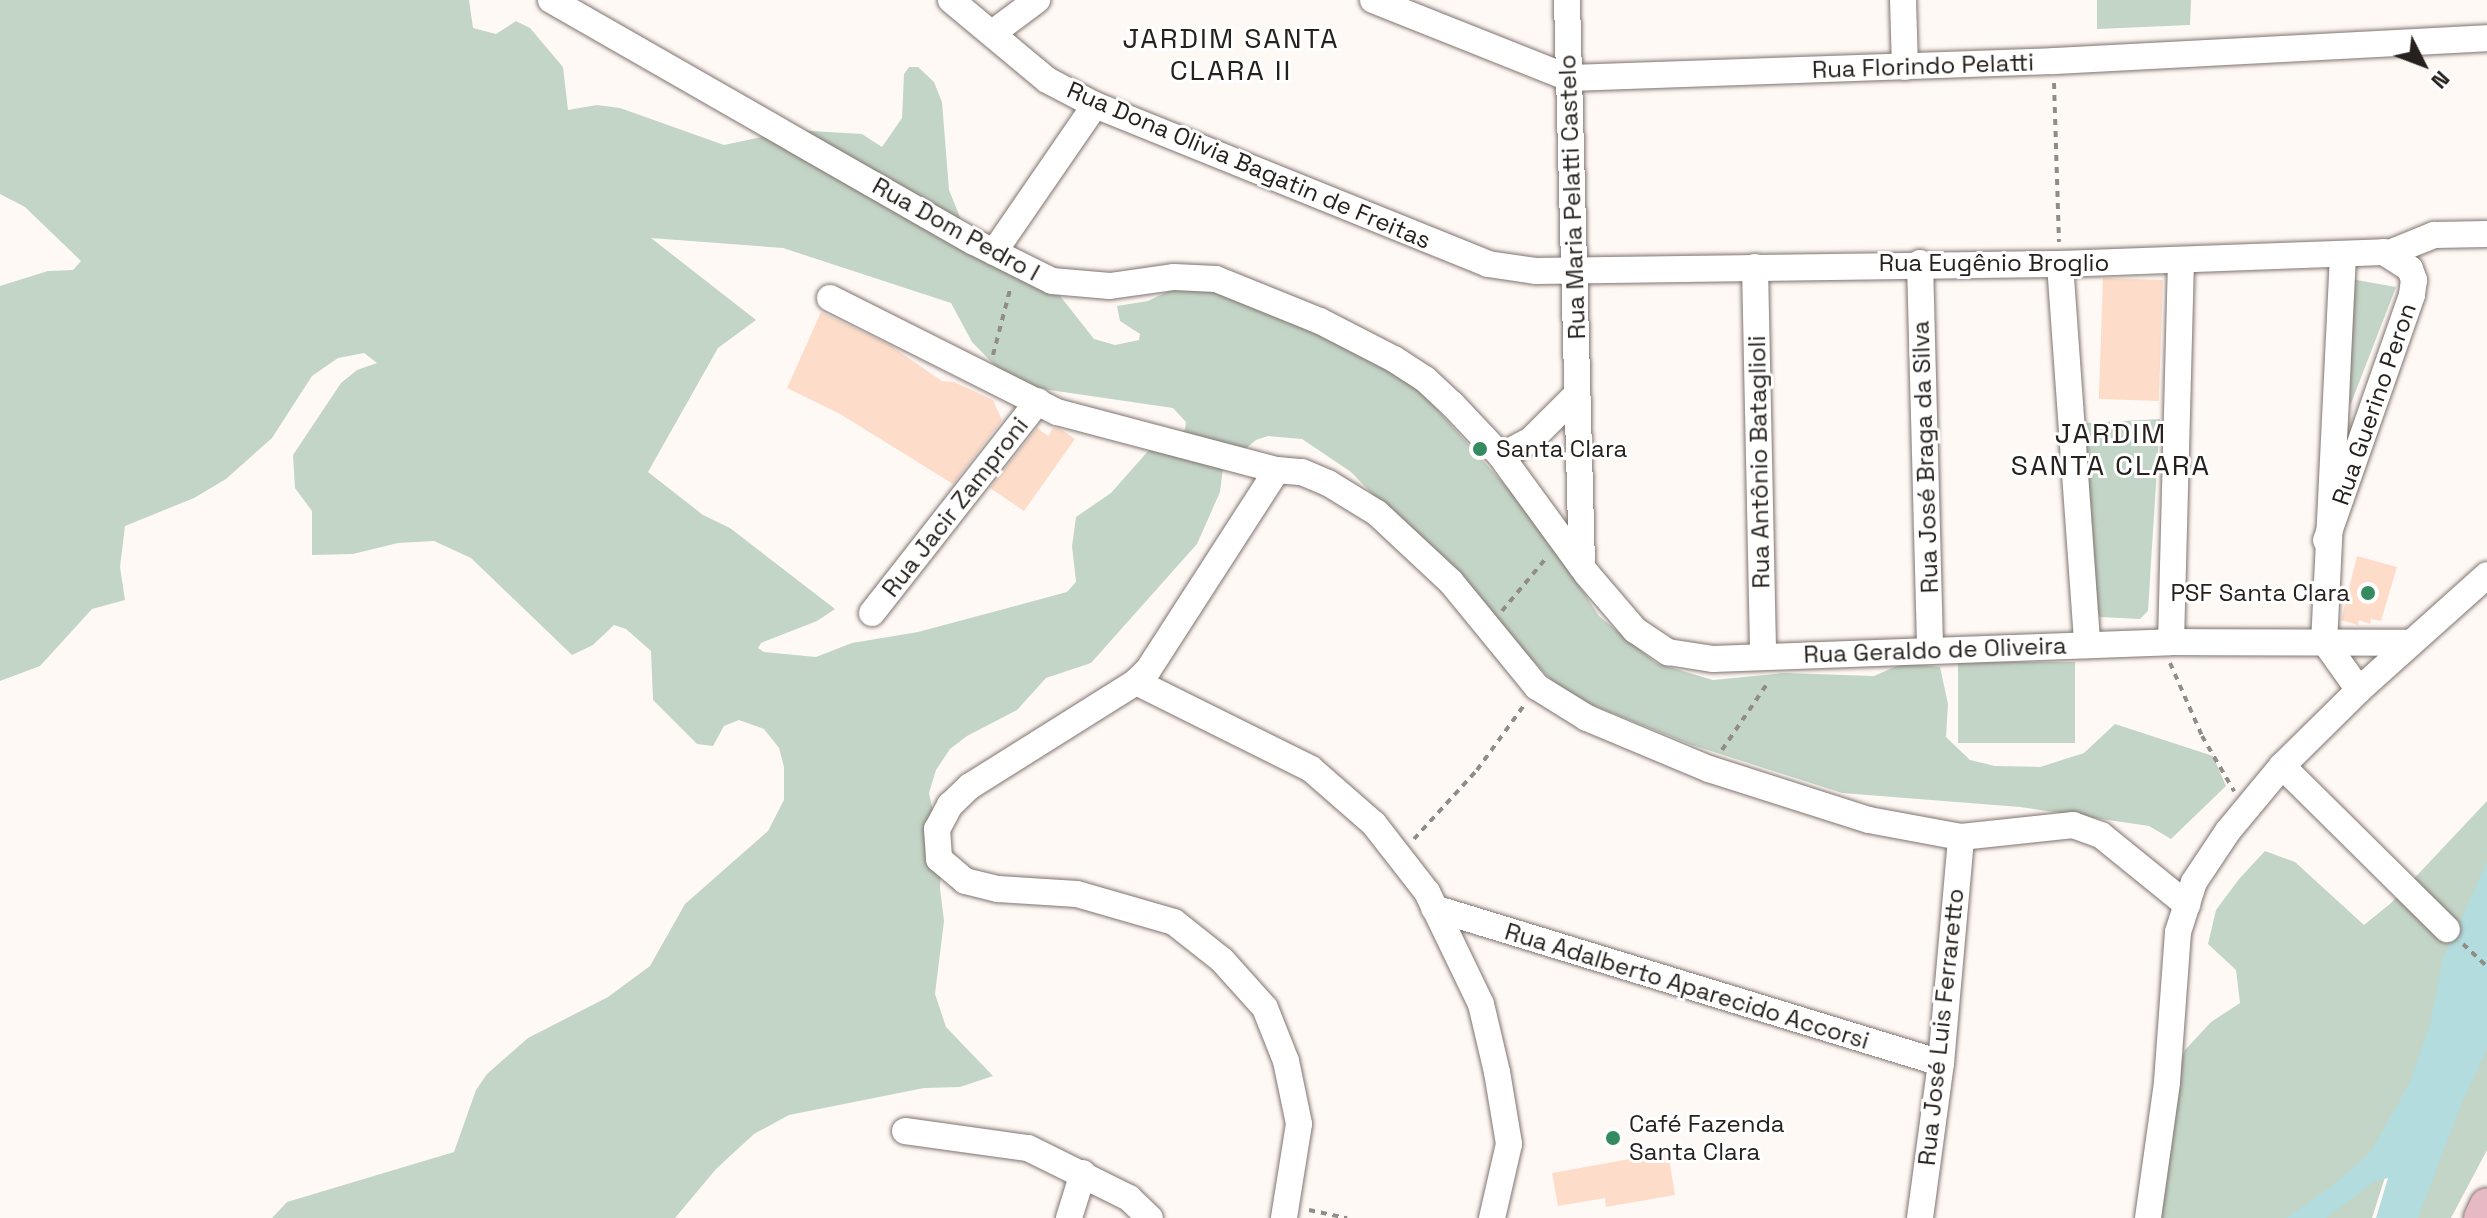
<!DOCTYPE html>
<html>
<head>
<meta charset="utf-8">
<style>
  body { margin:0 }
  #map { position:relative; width:2487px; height:1218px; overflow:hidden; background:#fff9f6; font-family:"Space Grotesk",sans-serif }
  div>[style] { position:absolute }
  .green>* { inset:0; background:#c3d5c7; transform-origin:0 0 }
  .water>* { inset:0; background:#b2dcde }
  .building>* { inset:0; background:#fdddca; transform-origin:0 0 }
  .path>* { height:4px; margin-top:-2px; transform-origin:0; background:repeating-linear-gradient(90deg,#928c89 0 6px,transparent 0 12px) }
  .roads { filter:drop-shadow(0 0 2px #80746e) drop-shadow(0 0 2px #80746e) }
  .minor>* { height:26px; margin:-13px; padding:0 13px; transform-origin:13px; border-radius:13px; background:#fff }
  .major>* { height:34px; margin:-17px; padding:0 17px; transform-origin:17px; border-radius:17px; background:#e6b9c4 }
  .dots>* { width:22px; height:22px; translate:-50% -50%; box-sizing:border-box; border:4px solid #fff; border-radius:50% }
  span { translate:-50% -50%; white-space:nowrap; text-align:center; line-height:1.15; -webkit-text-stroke:6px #fff; paint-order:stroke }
  .street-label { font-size:24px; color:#26211e }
  .poi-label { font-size:24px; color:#26211e }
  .left { translate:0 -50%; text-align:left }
  .right { translate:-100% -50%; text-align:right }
  .quarter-label { font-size:28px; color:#26211e; letter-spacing:2px }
  .north { position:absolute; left:2383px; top:24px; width:80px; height:80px; -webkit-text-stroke:6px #fff; paint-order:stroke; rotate:132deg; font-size:22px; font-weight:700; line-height:32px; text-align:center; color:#26211e }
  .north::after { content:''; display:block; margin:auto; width:28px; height:36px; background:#26211e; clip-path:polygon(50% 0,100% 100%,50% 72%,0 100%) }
</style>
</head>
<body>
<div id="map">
  <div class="green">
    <i style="clip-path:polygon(evenodd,0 0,469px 0,473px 28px,496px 34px,516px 21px,530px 28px,563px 67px,568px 110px,597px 105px,620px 108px,724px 145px,795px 130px,862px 134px,882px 147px,902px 118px,904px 74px,909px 67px,918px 67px,934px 82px,942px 102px,949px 190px,962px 222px,1057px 292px,1094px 339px,1115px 345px,1139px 340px,1140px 334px,1120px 321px,1117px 306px,1148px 301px,1181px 285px,1213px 286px,1337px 338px,1416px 386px,1539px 523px,1599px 616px,1656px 663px,1713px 680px,1784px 673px,1874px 676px,1904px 663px,1940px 667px,1948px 704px,1946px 737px,1970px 760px,1995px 766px,2040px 767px,2084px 753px,2115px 724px,2213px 756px,2226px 786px,2171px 839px,2149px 826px,2020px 807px,1842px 793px,1692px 745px,1565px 694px,1351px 472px,1302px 439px,1268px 436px,1256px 440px,1223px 468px,1220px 492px,1197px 544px,1091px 663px,1046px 678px,1017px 710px,967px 736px,950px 749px,936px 770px,929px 793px,942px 853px,940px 888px,944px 921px,935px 994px,946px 1027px,993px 1076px,960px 1087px,924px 1088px,789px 1115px,754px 1134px,716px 1169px,675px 1218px,272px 1218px,287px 1202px,454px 1152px,476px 1090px,487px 1074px,528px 1038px,608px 997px,650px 966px,685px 904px,768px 831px,784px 800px,784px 767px,779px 748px,764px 729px,739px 720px,724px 726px,713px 746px,697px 744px,653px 700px,651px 651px,626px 629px,614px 625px,593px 645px,572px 655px,471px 558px,434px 541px,398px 543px,353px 554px,312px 555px,312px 511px,295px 488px,293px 455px,341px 383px,357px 370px,377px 363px,364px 353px,338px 358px,312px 376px,272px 438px,226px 479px,194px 498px,125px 526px,120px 567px,125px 600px,92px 609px,40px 666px,0 681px,0 286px,48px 271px,73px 270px,81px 261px,25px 207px,0 194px,0 0,651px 238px,783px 248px,951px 303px,972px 342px,1003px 374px,1029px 387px,1173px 408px,1186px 422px,1185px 430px,1149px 450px,1111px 493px,1076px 517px,1072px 546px,1076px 582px,1067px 592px,918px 632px,852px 643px,816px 657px,764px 652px,758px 648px,761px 643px,817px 621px,835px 609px,730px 528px,703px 515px,648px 472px,718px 348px,756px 320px,651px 238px)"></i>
    <i style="clip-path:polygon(2097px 0,2191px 0,2190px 25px,2097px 29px)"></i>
    <i style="clip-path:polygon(2351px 279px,2396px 287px,2350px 406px)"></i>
    <i style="clip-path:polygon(2160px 419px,2148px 611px,2140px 619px,2100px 617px,2091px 602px,2086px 423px)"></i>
    <i style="left:2075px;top:662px;width:81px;height:117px;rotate:90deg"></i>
    <i style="clip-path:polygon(2487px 801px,2487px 920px,2451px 971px,2372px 1218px,2158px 1218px,2174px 1081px,2185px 1050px,2211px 1022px,2240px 1003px,2236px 970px,2208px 944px,2216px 910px,2239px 879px,2265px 851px,2295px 862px,2364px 925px,2391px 903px)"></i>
    <i style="clip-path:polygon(2487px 998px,2487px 1150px,2451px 1218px,2401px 1218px)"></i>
  </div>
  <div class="water">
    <i style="clip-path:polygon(2487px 862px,2487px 1049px,2461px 1105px,2418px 1218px,2376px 1218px,2388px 1178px,2375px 1181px,2326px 1218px,2286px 1218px,2332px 1186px,2370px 1153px,2410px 1082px,2430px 1025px,2443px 959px)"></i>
  </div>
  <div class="building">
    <i style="left:2103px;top:278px;width:60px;height:121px;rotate:2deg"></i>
    <i style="clip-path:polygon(821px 312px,891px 346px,942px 381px,954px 382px,993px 400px,1002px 420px,953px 484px,840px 414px,787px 388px)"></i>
    <i style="clip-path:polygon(1037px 428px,1048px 436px,1053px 428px,1062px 430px,1075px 439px,1024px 511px,990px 488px)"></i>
    <i style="clip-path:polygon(2357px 556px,2397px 567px,2381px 621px,2371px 619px,2370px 624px,2359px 620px,2358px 625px,2341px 620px)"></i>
    <i style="clip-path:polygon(1668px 1152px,1675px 1195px,1606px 1207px,1605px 1198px,1558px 1206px,1552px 1173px)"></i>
  </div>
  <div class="path">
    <i style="left:2054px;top:83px;width:159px;rotate:88.2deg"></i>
    <i style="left:993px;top:355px;width:71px;rotate:-75.4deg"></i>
    <i style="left:1502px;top:611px;width:70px;rotate:-50.2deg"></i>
    <i style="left:2170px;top:663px;width:80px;rotate:66.3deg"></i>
    <i style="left:2202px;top:736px;width:64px;rotate:59.8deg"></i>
    <i style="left:1722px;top:750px;width:83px;rotate:-55.7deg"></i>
    <i style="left:1414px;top:839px;width:93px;rotate:-47.6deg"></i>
    <i style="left:1477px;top:770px;width:82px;rotate:-54deg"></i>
    <i style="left:2463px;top:944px;width:33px;rotate:43deg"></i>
    <i style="left:1309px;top:1210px;width:39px;rotate:12deg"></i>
  </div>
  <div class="roads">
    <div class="minor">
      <i style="left:551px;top:0;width:487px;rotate:29.8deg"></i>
      <i style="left:974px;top:242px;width:87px;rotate:26.6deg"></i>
      <i style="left:1052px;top:281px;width:58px;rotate:4.9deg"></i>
      <i style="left:1110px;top:286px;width:65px;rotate:-8deg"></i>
      <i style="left:1174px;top:277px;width:42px;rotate:2.7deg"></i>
      <i style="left:1216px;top:279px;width:112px;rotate:22deg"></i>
      <i style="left:1320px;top:321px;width:83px;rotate:27.2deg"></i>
      <i style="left:1394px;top:359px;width:37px;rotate:33deg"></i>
      <i style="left:1425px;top:379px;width:37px;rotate:43deg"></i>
      <i style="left:1452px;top:404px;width:71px;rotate:46.7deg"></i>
      <i style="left:1501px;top:456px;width:146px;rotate:53.9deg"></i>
      <i style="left:1587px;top:574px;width:74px;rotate:49.4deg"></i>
      <i style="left:1635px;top:630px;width:40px;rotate:34deg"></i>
      <i style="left:1668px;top:652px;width:46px;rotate:8.8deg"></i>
      <i style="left:1713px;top:659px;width:458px;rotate:-2.1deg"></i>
      <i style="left:2171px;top:642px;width:239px;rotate:0.2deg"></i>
      <i style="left:951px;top:0;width:125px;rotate:39.8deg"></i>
      <i style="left:1047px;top:80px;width:54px;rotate:27.5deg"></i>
      <i style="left:1095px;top:105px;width:424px;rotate:22deg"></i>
      <i style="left:1488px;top:264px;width:49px;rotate:8.3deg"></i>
      <i style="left:1536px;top:271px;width:524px;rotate:-0.77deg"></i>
      <i style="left:2060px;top:264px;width:324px;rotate:-2.1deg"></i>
      <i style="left:2384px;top:252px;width:31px;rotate:33deg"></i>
      <i style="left:2410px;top:269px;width:12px;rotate:70deg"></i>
      <i style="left:2414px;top:280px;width:15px;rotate:98deg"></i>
      <i style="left:2412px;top:295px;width:260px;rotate:109.3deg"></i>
      <i style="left:1373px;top:0;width:211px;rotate:21.7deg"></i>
      <i style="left:1569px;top:78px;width:485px;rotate:-2deg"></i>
      <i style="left:2054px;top:61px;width:434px;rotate:-3deg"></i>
      <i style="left:1567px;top:0;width:567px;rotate:88.48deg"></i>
      <i style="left:1903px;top:0;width:67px;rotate:88.3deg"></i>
      <i style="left:994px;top:32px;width:54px;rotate:-36.7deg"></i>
      <i style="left:994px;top:252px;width:178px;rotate:-55.5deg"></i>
      <i style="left:2387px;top:254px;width:51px;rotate:-22deg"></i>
      <i style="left:2434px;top:235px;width:53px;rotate:-1.1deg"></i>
      <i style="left:2343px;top:255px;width:386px;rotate:92.8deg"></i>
      <i style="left:2324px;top:641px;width:60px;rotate:54.5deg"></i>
      <i style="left:1920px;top:263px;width:387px;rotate:88.5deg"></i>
      <i style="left:2060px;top:264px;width:382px;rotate:85.9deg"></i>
      <i style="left:1755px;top:267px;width:390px;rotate:88.8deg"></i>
      <i style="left:830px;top:298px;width:254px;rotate:26.7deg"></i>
      <i style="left:1057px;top:412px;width:228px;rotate:14.8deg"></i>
      <i style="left:1277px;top:470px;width:25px;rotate:5deg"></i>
      <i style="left:1302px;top:472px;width:28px;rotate:23deg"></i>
      <i style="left:1328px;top:483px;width:57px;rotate:31.5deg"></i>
      <i style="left:1377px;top:513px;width:101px;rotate:43deg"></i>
      <i style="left:1451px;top:582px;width:136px;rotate:50.7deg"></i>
      <i style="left:1537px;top:687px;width:59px;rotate:31.8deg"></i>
      <i style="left:1587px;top:718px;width:132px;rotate:22.7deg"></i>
      <i style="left:1709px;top:769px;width:168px;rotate:17.7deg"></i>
      <i style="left:1869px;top:820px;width:94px;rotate:10.5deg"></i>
      <i style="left:1961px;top:837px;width:113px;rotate:-6.1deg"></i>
      <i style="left:2073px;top:825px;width:30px;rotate:20deg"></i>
      <i style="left:2101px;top:835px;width:111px;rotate:39.1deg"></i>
      <i style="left:1501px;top:456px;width:34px;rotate:-28deg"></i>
      <i style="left:1531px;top:440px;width:65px;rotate:-45deg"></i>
      <i style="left:1277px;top:470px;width:238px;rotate:122.8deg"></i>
      <i style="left:1148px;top:670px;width:17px;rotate:135deg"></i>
      <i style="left:1136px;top:682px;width:196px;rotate:147.9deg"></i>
      <i style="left:970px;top:786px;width:28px;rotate:136deg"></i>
      <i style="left:950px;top:805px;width:27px;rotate:118deg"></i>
      <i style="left:937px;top:829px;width:30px;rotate:86deg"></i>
      <i style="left:939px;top:859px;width:34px;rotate:40deg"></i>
      <i style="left:965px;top:881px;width:34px;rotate:14deg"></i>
      <i style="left:998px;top:889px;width:79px;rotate:3.6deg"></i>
      <i style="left:1077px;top:894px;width:101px;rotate:16.1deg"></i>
      <i style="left:1174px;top:922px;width:61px;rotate:38.4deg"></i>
      <i style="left:1222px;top:960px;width:64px;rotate:48.1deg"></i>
      <i style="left:1265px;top:1008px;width:57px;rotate:68.4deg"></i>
      <i style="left:1286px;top:1061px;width:64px;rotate:78.3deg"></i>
      <i style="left:1299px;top:1124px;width:95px;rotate:99.1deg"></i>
      <i style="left:872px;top:613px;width:269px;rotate:-51.9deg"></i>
      <i style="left:2171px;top:642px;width:381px;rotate:-88.5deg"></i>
      <i style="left:1136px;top:682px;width:195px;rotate:26.4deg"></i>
      <i style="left:1311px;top:769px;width:84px;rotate:41.1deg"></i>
      <i style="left:1374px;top:824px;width:86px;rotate:52.1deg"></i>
      <i style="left:1427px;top:892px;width:124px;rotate:64.3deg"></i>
      <i style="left:1481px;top:1004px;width:70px;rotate:76.8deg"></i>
      <i style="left:1497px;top:1072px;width:73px;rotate:80.5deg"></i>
      <i style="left:1509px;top:1144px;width:76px;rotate:102.9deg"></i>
      <i style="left:2282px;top:766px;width:232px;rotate:44.7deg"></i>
      <i style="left:1434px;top:908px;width:530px;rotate:17deg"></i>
      <i style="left:905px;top:1131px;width:124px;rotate:7.9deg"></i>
      <i style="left:1028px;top:1148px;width:113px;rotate:26.3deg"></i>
      <i style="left:1129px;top:1198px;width:29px;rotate:44deg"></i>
      <i style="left:1069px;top:1218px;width:47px;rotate:-72.7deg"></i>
      <i style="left:1920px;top:1218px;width:156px;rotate:-82.3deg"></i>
      <i style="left:1941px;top:1063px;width:227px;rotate:-84.9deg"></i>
      <i style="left:2148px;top:1218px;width:137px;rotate:-82deg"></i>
      <i style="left:2167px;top:1082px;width:150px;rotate:-85.8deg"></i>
      <i style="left:2178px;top:932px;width:52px;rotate:-72.3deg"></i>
      <i style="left:2194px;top:882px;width:61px;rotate:-56.3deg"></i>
      <i style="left:2228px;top:831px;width:85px;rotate:-50.3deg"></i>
      <i style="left:2282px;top:766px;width:108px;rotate:-44.6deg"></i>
      <i style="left:2359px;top:690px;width:172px;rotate:-41.9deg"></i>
    </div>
    <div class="major">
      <i style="left:2481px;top:1218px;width:14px;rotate:-65deg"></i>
    </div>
  </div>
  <div class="dots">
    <i style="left:1480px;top:449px;background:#348b60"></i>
    <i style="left:2368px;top:593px;background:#348b60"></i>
    <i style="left:1613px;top:1138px;background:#348b60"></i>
  </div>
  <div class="street-label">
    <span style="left:1923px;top:66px;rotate:-2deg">Rua Florindo Pelatti</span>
    <span style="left:1249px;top:165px;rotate:23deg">Rua Dona Olivia Bagatin de Freitas</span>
    <span style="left:1572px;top:197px;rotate:-92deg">Rua Maria Pelatti Castelo</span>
    <span style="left:956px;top:229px;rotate:29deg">Rua Dom Pedro I</span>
    <span style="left:1994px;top:263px">Rua Eugênio Broglio</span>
    <span style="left:2374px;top:404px;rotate:-71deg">Rua Guerino Peron</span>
    <span style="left:1925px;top:457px;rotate:-92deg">Rua José Braga da Silva</span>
    <span style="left:1759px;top:462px;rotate:-91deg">Rua Antônio Bataglioli</span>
    <span style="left:955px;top:507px;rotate:-52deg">Rua Jacir Zamproni</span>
    <span style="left:1935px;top:650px;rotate:-2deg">Rua Geraldo de Oliveira</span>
    <span style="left:1687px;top:986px;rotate:17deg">Rua Adalberto Aparecido Accorsi</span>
    <span style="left:1941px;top:1027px;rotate:-84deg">Rua José Luis Ferraretto</span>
  </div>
  <div class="poi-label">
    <span class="left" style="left:1496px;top:449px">Santa Clara</span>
    <span class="right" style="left:2350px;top:593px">PSF Santa Clara</span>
    <span class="left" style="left:1629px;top:1138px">Café Fazenda<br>Santa Clara</span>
  </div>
  <div class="quarter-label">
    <span style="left:1231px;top:54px">JARDIM SANTA<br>CLARA II</span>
    <span style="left:2111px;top:449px">JARDIM<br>SANTA CLARA</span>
  </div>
  <div class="north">N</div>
</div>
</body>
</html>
